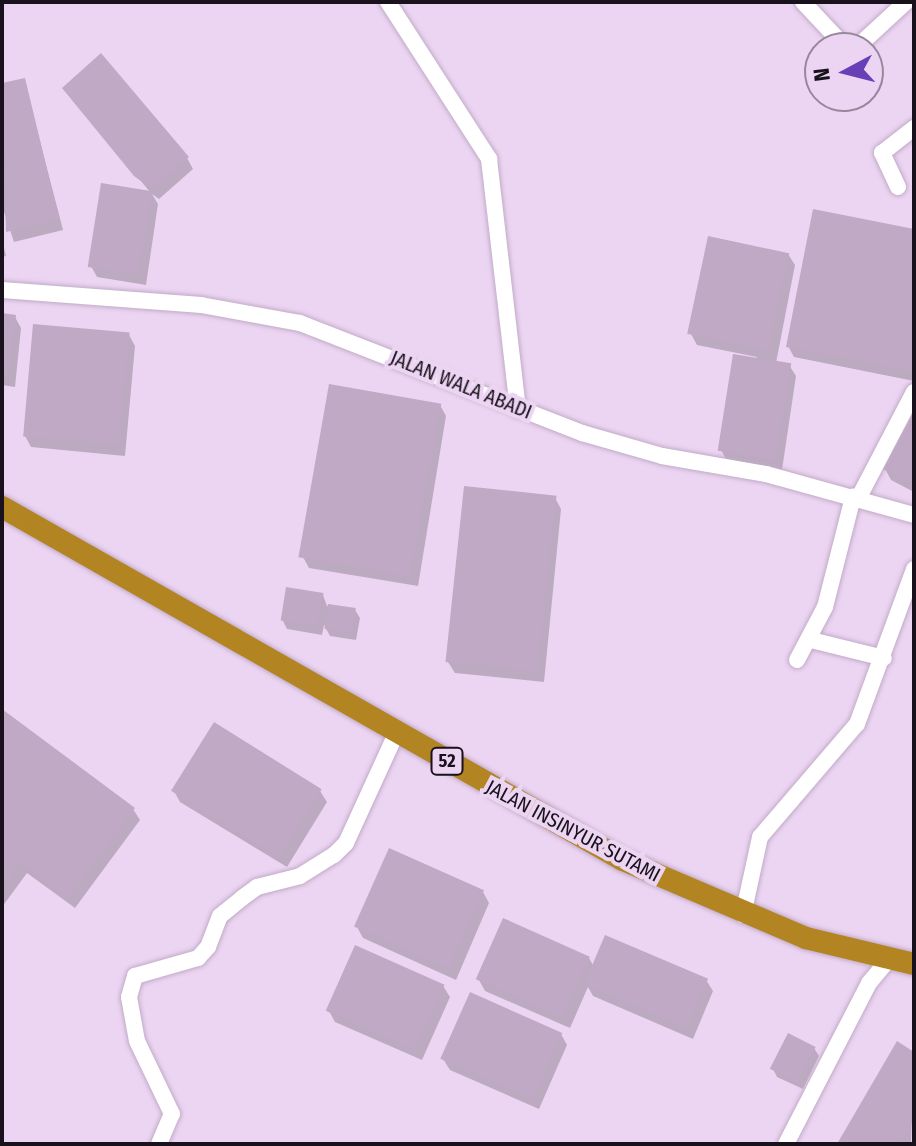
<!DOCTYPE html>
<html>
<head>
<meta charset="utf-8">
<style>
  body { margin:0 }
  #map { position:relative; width:916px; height:1146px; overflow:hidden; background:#ecd5f2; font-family:"Fira Sans Condensed",sans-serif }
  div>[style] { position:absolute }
  .shadow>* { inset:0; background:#0003 }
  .building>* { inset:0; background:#bfa9c5; transform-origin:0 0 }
  .roads { filter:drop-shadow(0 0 2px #c1abc7) drop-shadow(0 0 2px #c1abc7) }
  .minor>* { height:16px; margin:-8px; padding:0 8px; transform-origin:8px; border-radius:8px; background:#fff }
  .highway>* { height:22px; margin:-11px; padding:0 11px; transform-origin:11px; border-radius:11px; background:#b38422 }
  span { translate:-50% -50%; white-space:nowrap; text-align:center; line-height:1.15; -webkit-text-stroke:8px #ecd5f2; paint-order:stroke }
  .shield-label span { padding:2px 6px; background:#ecd5f2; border:2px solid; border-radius:6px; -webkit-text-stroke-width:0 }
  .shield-label { font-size:18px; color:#19111b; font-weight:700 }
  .street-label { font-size:20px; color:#19111b }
  .frame { position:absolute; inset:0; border:4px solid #19111b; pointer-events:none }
  .north { position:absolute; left:804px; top:32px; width:80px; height:80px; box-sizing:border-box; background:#ecd5f2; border:2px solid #98879c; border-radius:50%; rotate:263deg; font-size:22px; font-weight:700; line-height:32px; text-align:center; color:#19111b }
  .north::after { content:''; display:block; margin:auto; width:28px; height:36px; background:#683fb7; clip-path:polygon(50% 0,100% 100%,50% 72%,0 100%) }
</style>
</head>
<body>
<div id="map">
  <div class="shadow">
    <i style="clip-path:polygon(24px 80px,63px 230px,14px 242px,2px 206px,2px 85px)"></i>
    <i style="clip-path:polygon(64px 88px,187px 158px,193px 169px,159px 199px,152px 194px,158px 204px,146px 285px,97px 277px,91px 266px,150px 192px)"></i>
    <i style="clip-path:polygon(914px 231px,914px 381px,794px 357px,788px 346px)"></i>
    <i style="clip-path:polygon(2px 239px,6px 256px,2px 257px)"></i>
    <i style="clip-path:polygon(788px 254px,795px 265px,776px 363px,789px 365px,796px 376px,782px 470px,727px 461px,721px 450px,757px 357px,697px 345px,691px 334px)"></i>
    <i style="clip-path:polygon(2px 315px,15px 317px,21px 328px,15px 387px,2px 385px)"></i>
    <i style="clip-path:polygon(129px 335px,135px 346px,125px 456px,31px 447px,25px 436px)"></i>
    <i style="clip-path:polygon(440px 405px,446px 416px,418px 586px,309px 568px,303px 557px)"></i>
    <i style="clip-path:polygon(914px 415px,914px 492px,891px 480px,885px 469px)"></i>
    <i style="clip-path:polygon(555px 498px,561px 509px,544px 682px,455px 673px,448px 662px)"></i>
    <i style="clip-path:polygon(323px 595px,327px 606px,355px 610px,360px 618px,356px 640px,330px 636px,324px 625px,322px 635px,287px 629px,283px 621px)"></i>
    <i style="clip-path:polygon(2px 712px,133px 809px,140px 820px,75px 908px,27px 873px,2px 907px)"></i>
    <i style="clip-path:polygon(174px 791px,320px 791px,327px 802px,287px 867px,180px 802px)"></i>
    <i style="clip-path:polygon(483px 892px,489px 903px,456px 980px,363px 938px,357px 927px)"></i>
    <i style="clip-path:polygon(589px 958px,594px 967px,706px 980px,713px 991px,693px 1039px,593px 996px,588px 987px,570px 1028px,485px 991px,479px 980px)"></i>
    <i style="clip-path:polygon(443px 986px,450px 997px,422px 1060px,335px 1022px,329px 1011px)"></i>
    <i style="clip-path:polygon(561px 1034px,567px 1045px,539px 1109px,450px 1070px,443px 1059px)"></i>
    <i style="clip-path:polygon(814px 1048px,819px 1056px,803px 1089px,777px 1077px,773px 1069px)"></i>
    <i style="clip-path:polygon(914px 1054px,911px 1144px,839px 1144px)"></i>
  </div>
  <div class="building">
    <i style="clip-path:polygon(101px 53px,189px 157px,152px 189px,134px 176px,62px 88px)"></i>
    <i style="clip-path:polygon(25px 78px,59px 219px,6px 232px,2px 83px)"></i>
    <i style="left:101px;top:183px;width:52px;height:85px;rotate:9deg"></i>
    <i style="clip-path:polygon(813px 209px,914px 229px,914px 372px,786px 347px)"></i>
    <i style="left:708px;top:236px;width:83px;height:100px;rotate:12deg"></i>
    <i style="clip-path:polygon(2px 313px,16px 315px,9px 377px,2px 376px)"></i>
    <i style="left:33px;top:324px;width:97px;height:113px;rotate:5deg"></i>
    <i style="left:733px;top:354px;width:59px;height:98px;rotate:9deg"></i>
    <i style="left:329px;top:384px;width:114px;height:176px;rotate:10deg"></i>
    <i style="clip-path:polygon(914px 411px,914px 486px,883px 469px)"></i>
    <i style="left:464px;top:486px;width:93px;height:177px;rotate:6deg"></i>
    <i style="left:286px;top:587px;width:38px;height:34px;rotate:9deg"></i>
    <i style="left:328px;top:604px;width:28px;height:25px;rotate:8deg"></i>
    <i style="clip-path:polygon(2px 709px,135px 808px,69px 899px,21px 863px,2px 888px)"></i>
    <i style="left:214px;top:722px;width:127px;height:81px;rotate:32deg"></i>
    <i style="left:389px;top:848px;width:104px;height:86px;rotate:24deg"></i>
    <i style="left:503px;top:918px;width:95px;height:67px;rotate:24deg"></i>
    <i style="left:605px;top:935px;width:112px;height:54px;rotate:23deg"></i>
    <i style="left:355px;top:945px;width:98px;height:72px;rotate:24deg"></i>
    <i style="left:470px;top:992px;width:101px;height:73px;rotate:24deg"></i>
    <i style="left:788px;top:1033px;width:31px;height:40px;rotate:27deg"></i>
    <i style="clip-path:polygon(897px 1041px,914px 1052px,914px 1119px,899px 1144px,837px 1144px)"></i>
  </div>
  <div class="roads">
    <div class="minor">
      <i style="left:388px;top:2px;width:187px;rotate:57.2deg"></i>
      <i style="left:489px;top:159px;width:252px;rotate:83.4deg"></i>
      <i style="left:803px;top:2px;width:63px;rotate:46.9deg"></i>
      <i style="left:856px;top:48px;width:68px;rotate:-42.6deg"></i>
      <i style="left:898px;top:187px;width:38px;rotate:-115deg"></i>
      <i style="left:882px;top:153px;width:41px;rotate:-38deg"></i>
      <i style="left:2px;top:290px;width:200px;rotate:4.3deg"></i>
      <i style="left:201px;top:305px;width:101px;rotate:10.3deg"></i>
      <i style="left:300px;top:323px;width:303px;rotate:21.3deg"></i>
      <i style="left:582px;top:433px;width:83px;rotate:16deg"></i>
      <i style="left:662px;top:456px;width:106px;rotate:9.8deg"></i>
      <i style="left:766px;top:474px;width:154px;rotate:15.5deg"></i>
      <i style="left:858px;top:499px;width:121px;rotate:-62.4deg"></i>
      <i style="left:811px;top:640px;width:75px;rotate:13.9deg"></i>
      <i style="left:797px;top:660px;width:60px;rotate:-62.2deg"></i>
      <i style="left:825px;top:607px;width:114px;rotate:-75.7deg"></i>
      <i style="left:743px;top:915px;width:80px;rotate:-77.7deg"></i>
      <i style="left:760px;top:837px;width:149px;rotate:-49.4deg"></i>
      <i style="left:857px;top:724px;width:165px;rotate:-69.8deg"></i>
      <i style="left:159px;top:1144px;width:33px;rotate:-67deg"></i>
      <i style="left:172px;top:1114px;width:81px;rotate:-115.6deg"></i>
      <i style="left:137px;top:1041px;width:45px;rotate:-100.3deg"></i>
      <i style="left:129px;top:997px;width:22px;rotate:-74deg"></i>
      <i style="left:135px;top:976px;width:66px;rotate:-15.9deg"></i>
      <i style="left:198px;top:958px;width:15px;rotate:-48deg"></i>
      <i style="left:208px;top:947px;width:33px;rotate:-69deg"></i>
      <i style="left:220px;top:916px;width:28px;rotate:-39deg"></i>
      <i style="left:242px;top:898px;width:19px;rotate:-36deg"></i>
      <i style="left:257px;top:887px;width:44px;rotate:-14.3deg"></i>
      <i style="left:300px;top:876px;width:40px;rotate:-32deg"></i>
      <i style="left:334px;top:855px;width:17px;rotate:-45deg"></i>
      <i style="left:346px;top:843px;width:120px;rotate:-65.4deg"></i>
      <i style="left:786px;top:1144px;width:181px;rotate:-62.7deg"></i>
      <i style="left:869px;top:983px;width:34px;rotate:-50deg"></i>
    </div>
    <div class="highway">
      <i style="left:2px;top:507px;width:714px;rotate:29.62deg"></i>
      <i style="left:623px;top:860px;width:199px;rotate:23.1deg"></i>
      <i style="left:806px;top:938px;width:111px;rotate:13.5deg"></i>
    </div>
  </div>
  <div class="shield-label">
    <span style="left:447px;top:761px">52</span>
  </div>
  <div class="street-label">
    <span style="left:461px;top:385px;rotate:22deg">JALAN WALA ABADI</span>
    <span style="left:573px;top:831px;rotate:28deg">JALAN INSINYUR SUTAMI</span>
  </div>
  <div class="frame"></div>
  <div class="north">N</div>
</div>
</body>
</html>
